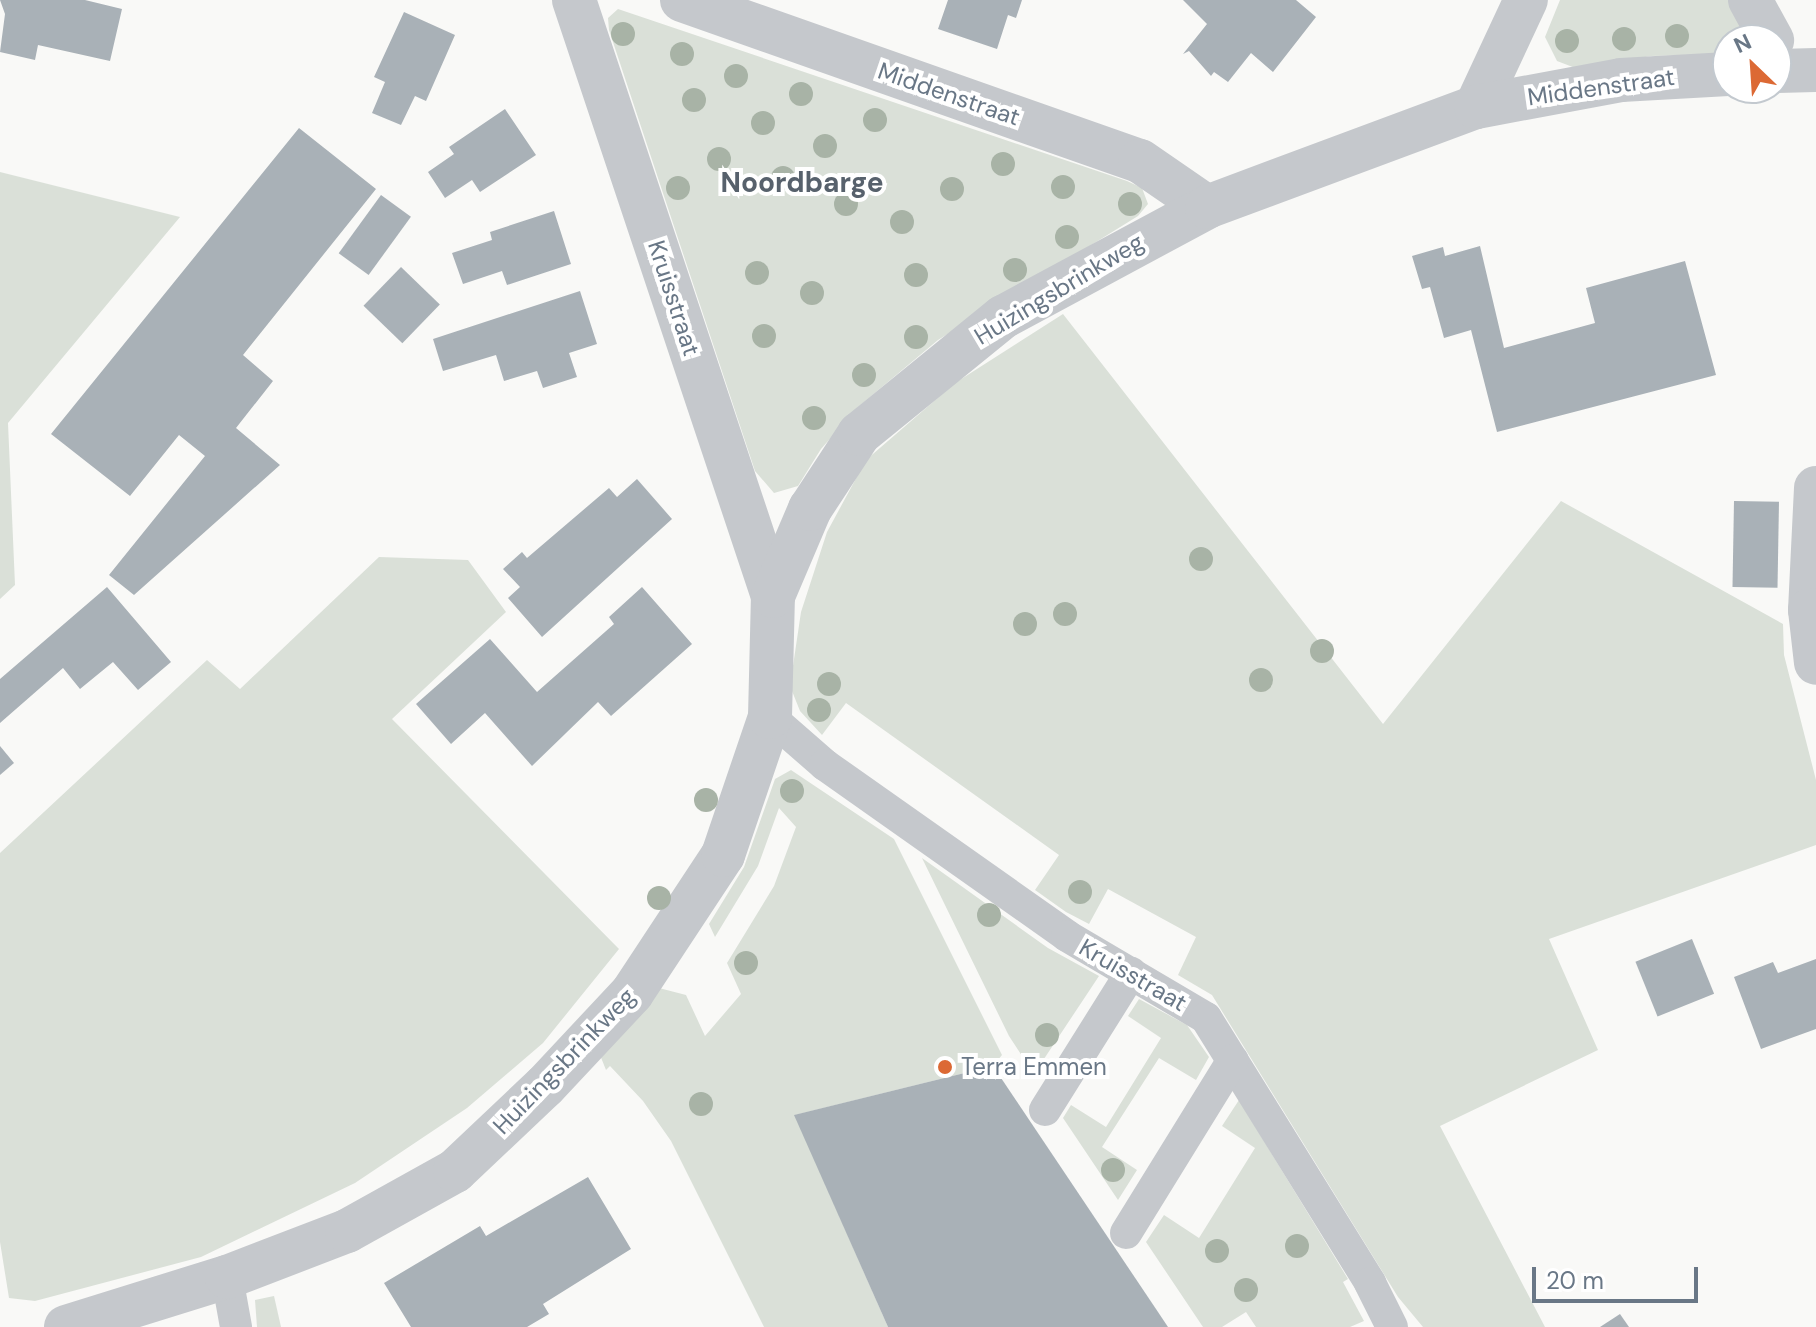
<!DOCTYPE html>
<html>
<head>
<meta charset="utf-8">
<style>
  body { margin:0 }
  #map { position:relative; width:1816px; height:1327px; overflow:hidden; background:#f9f9f7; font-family:"DM Sans",sans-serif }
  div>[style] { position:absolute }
  .green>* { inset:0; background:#dae0d8 }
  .building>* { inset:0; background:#a9b1b7; transform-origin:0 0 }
  .service>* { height:32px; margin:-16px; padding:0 16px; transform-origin:16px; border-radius:16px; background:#c5c8cc }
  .minor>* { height:44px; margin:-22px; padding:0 22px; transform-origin:22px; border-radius:22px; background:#c5c8cc }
  .trees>* { width:24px; height:24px; margin:-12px; border-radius:50%; background:#a8b3a6 }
  .dots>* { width:22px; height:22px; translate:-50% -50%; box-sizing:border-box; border:4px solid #fff; border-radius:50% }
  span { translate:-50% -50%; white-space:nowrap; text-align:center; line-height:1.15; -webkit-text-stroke:8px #fff; paint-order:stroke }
  .street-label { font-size:24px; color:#697786 }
  .poi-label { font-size:24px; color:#697786 }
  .left { translate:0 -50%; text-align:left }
  .quarter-label { font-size:28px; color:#57616c; font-weight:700 }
  .north { position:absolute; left:1712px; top:24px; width:80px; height:80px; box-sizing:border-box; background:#fff; border:2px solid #c3c9cf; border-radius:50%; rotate:335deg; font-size:22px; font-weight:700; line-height:32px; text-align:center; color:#697786 }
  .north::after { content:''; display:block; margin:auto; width:28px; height:36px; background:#dc6934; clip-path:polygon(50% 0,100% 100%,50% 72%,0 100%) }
  .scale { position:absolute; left:1532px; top:1267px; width:166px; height:36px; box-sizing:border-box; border:4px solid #697786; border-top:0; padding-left:10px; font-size:24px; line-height:28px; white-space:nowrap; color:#697786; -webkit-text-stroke:6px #fff; paint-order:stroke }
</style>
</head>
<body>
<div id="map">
  <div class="green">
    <i style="clip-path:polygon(1560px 0,1734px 0,1749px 30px,1747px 40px,1728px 40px,1728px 54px,1651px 56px,1578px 69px,1557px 61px,1545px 37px)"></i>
    <i style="clip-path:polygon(618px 9px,1127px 181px,1142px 188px,1148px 204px,1138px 216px,938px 340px,858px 407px,821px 449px,798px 486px,774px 493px,755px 471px,609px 30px,608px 18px)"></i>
    <i style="clip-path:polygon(0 172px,180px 217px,8px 423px,15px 585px,0 599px)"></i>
    <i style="clip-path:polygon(1063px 314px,1383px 724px,1561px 501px,1783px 624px,1784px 655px,1816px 780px,1816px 845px,1549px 939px,1598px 1050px,1440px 1126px,1545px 1327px,1423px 1327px,1398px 1297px,1212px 995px,1178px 975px,1196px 937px,1108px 889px,1089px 924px,1066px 912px,1035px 890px,1059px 855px,846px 703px,822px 735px,800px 711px,790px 686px,801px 612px,827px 532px,866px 460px,955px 383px)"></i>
    <i style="clip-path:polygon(379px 557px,468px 560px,506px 612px,392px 719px,619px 949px,543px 1043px,467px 1108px,355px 1183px,201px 1257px,35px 1301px,9px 1298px,0 1242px,0 853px,207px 660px,240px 689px)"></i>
    <i style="clip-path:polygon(791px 770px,894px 839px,1002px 1055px,993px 1066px,795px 1115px,888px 1327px,764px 1327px,671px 1141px,643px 1101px,610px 1066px,606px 1070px,600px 1055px,659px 988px,686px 995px,705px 1036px,741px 994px,727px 963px,774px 886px,796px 827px,779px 808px,758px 866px,715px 937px,709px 924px,744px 867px,775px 779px)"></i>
    <i style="clip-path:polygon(922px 858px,1048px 948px,1099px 976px,1034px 1074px,1009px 1036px)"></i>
    <i style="clip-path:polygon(1139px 999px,1187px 1025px,1209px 1057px,1196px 1080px,1159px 1058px,1102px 1147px,1137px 1170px,1118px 1200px,1063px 1118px,1071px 1105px,1106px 1127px,1161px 1038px,1128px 1016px)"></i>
    <i style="clip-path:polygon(1239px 1100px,1348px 1279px,1343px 1282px,1364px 1321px,1350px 1327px,1256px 1327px,1246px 1312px,1222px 1327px,1203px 1327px,1146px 1242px,1164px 1215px,1199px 1238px,1255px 1148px,1222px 1126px)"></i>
    <i style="clip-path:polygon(274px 1296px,281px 1327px,257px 1327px,255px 1300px)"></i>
  </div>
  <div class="building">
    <i style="clip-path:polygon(0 0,85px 0,122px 9px,110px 61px,38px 45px,35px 60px,0 52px,5px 14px)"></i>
    <i style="clip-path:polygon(948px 0,1022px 0,1016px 18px,1008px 15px,997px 49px,938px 29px)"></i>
    <i style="clip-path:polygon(1183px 0,1296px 0,1316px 17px,1273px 72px,1251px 53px,1228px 82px,1214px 72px,1211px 76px,1189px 51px,1183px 54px,1207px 24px)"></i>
    <i style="clip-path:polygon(404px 12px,455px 35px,426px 101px,415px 96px,401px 125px,372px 113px,385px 82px,374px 77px)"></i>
    <i style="clip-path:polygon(505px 109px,536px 155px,480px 192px,472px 180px,445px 198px,428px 172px,454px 154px,449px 147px)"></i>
    <i style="clip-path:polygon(299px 128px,376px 189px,243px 355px,273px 381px,236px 428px,280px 465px,134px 595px,109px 575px,205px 456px,179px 435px,130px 496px,51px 434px)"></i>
    <i style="left:381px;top:195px;width:37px;height:72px;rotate:36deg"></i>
    <i style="clip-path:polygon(554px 211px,571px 264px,507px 285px,502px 271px,463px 284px,452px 253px,492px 240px,490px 232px)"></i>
    <i style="clip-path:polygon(1480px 246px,1504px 348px,1595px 323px,1586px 288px,1685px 261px,1716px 375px,1497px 432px,1471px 330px,1444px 338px,1430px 287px,1422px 289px,1412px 256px,1443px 247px,1445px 256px)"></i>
    <i style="left:401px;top:267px;width:54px;height:54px;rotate:44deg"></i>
    <i style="clip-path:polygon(580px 291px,597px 344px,569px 353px,577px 377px,543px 388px,537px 371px,504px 381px,496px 355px,443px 371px,433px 339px)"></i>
    <i style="clip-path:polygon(637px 479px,672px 519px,542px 637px,508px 598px,520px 587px,503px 569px,522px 552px,527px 558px,609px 488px,617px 497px)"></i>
    <i style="left:1734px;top:501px;width:45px;height:86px;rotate:1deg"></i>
    <i style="clip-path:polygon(107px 587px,171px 662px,138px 690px,113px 662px,80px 689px,63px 668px,0 723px,0 679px)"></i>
    <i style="clip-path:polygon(642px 587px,692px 644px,611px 716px,598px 702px,532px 766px,485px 713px,451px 744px,416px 704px,490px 639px,537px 692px,614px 624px,609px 617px)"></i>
    <i style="clip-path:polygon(0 746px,14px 763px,0 775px)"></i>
    <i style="left:1692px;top:939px;width:59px;height:61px;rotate:68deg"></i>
    <i style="clip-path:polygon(1816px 959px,1816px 1029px,1761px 1049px,1734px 977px,1773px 962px,1778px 973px)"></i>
    <i style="clip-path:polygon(993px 1066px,1158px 1312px,1168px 1327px,888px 1327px,794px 1115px)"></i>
    <i style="clip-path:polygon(588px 1177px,631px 1249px,543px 1304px,549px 1314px,527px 1327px,411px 1327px,384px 1283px,480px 1226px,486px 1236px)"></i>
    <i style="clip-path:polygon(1620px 1314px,1629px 1327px,1600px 1327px)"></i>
  </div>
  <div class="service">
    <i style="left:770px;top:717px;width:73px;rotate:41.1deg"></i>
    <i style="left:825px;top:765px;width:296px;rotate:35.2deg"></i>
    <i style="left:1067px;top:936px;width:161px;rotate:30.5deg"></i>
    <i style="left:1206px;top:1018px;width:312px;rotate:58.2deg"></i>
    <i style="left:1370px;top:1283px;width:49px;rotate:63.4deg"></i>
    <i style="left:1045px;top:1110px;width:162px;rotate:-57.9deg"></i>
    <i style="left:1126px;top:1233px;width:203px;rotate:-58.3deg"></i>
    <i style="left:227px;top:1277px;width:51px;rotate:79.8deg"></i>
  </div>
  <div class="minor">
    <i style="left:574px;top:0;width:628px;rotate:71.54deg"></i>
    <i style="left:682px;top:0;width:485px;rotate:19.4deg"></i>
    <i style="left:1140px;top:161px;width:81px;rotate:34.5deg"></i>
    <i style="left:1750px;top:0;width:46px;rotate:61.2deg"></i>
    <i style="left:1776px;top:71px;width:40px;rotate:-1.4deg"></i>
    <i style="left:1476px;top:107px;width:118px;rotate:-65deg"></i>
    <i style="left:1816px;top:488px;width:122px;rotate:92.8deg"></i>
    <i style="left:1810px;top:610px;width:53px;rotate:83.5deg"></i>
    <i style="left:66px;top:1327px;width:169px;rotate:-17.3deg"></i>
    <i style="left:227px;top:1277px;width:129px;rotate:-21deg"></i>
    <i style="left:347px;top:1231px;width:124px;rotate:-29.1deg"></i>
    <i style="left:455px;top:1171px;width:124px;rotate:-43.4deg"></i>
    <i style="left:545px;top:1086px;width:127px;rotate:-46.9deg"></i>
    <i style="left:632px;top:993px;width:165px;rotate:-56.6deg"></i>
    <i style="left:723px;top:855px;width:146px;rotate:-71.2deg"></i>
    <i style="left:770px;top:717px;width:121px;rotate:-88.6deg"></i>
    <i style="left:773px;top:596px;width:95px;rotate:-67deg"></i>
    <i style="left:810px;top:509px;width:90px;rotate:-56.8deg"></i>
    <i style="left:859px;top:434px;width:186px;rotate:-39.1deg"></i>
    <i style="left:1003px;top:317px;width:232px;rotate:-28.3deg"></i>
    <i style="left:1207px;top:207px;width:287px;rotate:-20.4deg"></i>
    <i style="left:1476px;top:107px;width:147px;rotate:-10.5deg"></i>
    <i style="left:1621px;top:80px;width:107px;rotate:-3.2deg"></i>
  </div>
  <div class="trees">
    <i style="left:623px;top:34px"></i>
    <i style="left:1677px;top:36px"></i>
    <i style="left:1624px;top:39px"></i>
    <i style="left:1567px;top:41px"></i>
    <i style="left:682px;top:54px"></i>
    <i style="left:736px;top:76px"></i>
    <i style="left:801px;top:94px"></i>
    <i style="left:694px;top:100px"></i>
    <i style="left:875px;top:120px"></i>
    <i style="left:763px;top:123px"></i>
    <i style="left:825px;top:146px"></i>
    <i style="left:719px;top:159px"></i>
    <i style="left:1003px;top:164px"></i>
    <i style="left:783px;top:178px"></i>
    <i style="left:1063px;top:187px"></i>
    <i style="left:678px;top:188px"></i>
    <i style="left:952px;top:189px"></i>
    <i style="left:846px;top:204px"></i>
    <i style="left:1130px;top:204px"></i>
    <i style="left:902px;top:222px"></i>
    <i style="left:1067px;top:237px"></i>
    <i style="left:1015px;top:270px"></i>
    <i style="left:757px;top:273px"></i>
    <i style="left:916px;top:275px"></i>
    <i style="left:812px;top:293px"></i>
    <i style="left:764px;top:336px"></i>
    <i style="left:916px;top:337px"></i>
    <i style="left:864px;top:375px"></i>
    <i style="left:814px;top:418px"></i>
    <i style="left:1201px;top:559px"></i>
    <i style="left:1065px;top:614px"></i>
    <i style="left:1025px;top:624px"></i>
    <i style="left:1322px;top:651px"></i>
    <i style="left:1261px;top:680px"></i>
    <i style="left:829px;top:684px"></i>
    <i style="left:819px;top:710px"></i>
    <i style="left:792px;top:791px"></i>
    <i style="left:706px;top:800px"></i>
    <i style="left:1080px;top:892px"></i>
    <i style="left:659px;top:898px"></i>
    <i style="left:989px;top:915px"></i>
    <i style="left:746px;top:963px"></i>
    <i style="left:1047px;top:1035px"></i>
    <i style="left:701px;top:1104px"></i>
    <i style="left:1113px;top:1170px"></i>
    <i style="left:1297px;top:1246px"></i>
    <i style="left:1217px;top:1251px"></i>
    <i style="left:1246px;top:1290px"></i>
  </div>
  <div class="dots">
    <i style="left:945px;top:1067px;background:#dc6934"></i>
  </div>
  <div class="street-label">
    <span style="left:1601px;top:87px;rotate:-8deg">Middenstraat</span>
    <span style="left:949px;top:94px;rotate:19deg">Middenstraat</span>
    <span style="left:1059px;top:289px;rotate:-31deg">Huizingsbrinkweg</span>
    <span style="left:674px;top:298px;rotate:72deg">Kruisstraat</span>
    <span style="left:1133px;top:975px;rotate:30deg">Kruisstraat</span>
    <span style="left:564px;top:1061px;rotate:-46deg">Huizingsbrinkweg</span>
  </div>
  <div class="poi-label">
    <span class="left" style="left:961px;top:1067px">Terra Emmen</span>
  </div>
  <div class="quarter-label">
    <span style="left:802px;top:183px">Noordbarge</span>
  </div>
  <div class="north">N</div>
  <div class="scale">20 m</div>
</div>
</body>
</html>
